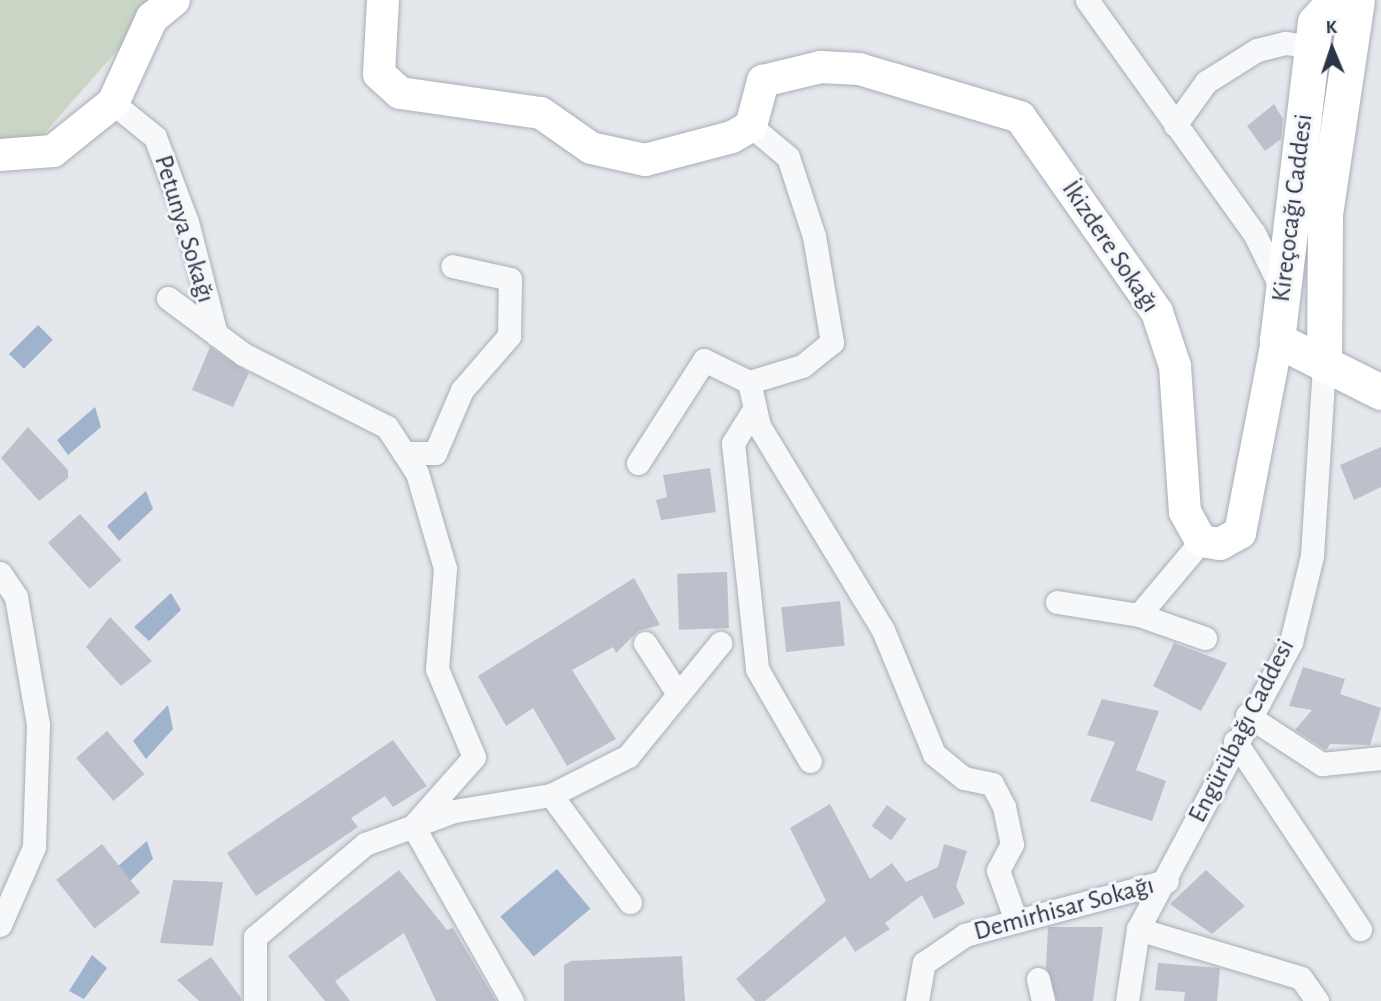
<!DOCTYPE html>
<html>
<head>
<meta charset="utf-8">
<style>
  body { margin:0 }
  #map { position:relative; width:1381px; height:1001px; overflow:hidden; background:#e4e7ec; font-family:"Alegreya Sans",sans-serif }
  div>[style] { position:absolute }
  .green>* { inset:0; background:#c9d6c5 }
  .water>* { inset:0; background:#9fb4cc; transform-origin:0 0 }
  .building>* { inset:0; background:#bbc0ca; transform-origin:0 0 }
  .roads { filter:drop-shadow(0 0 2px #a9aeb7) drop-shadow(0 0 2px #a9aeb7) }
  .street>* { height:23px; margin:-11.5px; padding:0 11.5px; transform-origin:11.5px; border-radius:11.5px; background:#f7f8fa }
  .secondary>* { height:32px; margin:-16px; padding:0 16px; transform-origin:16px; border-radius:16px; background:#fff }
  .primary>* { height:35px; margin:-17.5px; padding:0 17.5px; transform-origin:17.5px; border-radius:17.5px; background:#fff }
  span { translate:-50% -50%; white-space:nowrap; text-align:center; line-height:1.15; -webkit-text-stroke:6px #f4f6f9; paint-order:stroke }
  .street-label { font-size:26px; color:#2b3445 }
  .north { position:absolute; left:1297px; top:14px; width:70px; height:70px; -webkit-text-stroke:5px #f4f6f9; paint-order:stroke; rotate:358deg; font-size:19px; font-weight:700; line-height:28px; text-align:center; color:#2b3445 }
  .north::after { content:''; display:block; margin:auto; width:24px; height:32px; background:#2b3445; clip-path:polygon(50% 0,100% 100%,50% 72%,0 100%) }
</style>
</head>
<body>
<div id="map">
  <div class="green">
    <i style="clip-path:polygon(0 0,162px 0,26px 154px,0 156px)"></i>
  </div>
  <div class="water">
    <i style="left:38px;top:325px;width:21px;height:41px;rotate:45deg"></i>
    <i style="clip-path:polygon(95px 407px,101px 427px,68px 455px,57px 440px)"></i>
    <i style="clip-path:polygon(146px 491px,153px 509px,119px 541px,107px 526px)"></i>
    <i style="clip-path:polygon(171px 593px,181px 610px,149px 641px,134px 627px)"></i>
    <i style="clip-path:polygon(168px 705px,173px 729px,146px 759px,133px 741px)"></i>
    <i style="clip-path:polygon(147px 841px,153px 859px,129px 882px,117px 867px)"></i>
    <i style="left:557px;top:869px;width:52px;height:74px;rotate:50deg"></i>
    <i style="clip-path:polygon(92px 955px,107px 968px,84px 999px,69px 991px)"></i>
  </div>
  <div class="building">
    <i style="clip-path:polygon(1274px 104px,1283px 119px,1281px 139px,1265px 151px,1247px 126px)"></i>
    <i style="clip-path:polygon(210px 347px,249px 373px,233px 407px,192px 390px)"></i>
    <i style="clip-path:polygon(28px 427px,68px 470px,68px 478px,39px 501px,1px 458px)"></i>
    <i style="clip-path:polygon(1381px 447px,1381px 487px,1354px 500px,1340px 465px)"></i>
    <i style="clip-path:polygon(710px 468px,716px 512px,661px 520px,656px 500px,667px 497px,663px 475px)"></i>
    <i style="left:80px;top:514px;width:62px;height:43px;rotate:48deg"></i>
    <i style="left:727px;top:572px;width:56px;height:50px;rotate:88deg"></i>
    <i style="clip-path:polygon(634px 578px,660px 625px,638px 631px,616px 653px,613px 647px,572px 670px,616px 739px,567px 766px,533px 708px,506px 726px,478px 676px)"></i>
    <i style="left:840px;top:601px;width:45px;height:59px;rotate:84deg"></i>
    <i style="clip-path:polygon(110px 617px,152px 661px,121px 686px,86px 647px)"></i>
    <i style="clip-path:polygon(1174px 643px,1227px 663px,1201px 711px,1153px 686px)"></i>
    <i style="clip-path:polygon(1303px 667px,1345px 679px,1340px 694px,1381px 708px,1370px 745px,1330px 744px,1326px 750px,1295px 730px,1312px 710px,1289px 706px)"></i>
    <i style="clip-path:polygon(1102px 699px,1159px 711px,1136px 770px,1166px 781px,1152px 821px,1090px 801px,1115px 742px,1087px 735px)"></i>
    <i style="left:107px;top:731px;width:57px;height:41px;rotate:49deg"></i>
    <i style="clip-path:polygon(393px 740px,427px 786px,393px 807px,385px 796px,351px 818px,358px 827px,256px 896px,227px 853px)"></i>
    <i style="clip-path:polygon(830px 804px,870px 879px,892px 863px,906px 882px,938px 867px,944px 844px,967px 851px,956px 886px,965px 904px,934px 919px,922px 895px,885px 923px,890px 929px,855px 952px,845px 936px,765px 1001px,755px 1001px,736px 979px,826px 901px,790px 828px)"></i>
    <i style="left:887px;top:805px;width:24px;height:26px;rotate:36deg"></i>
    <i style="left:102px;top:844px;width:62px;height:58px;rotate:52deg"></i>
    <i style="clip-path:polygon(399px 870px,447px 930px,453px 928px,496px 1001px,436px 1001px,404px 933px,335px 981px,350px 1001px,325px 1001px,288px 956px)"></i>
    <i style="clip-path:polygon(1206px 870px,1245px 906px,1212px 934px,1170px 904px)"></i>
    <i style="clip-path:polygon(173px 880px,223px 882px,213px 946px,160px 943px)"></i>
    <i style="clip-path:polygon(1048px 927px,1103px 927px,1093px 1001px,1057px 1001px,1046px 968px)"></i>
    <i style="clip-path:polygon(682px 956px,685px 1001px,564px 1001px,564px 965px,571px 961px)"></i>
    <i style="clip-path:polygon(211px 957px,241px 998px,241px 1001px,199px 1001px,177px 980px)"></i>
    <i style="clip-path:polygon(1158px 963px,1220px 968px,1217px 1001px,1184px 1001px,1185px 992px,1155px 990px)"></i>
  </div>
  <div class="roads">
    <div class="street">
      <i style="left:1087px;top:0;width:287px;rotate:54.4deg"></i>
      <i style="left:1254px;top:233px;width:64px;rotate:63.8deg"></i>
      <i style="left:113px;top:103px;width:54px;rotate:39deg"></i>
      <i style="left:155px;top:137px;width:91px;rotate:69.4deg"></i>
      <i style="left:187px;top:222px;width:116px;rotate:75.5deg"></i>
      <i style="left:1175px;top:125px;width:53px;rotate:-54.2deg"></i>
      <i style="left:1206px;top:82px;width:60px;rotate:-32.1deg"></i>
      <i style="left:1257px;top:50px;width:30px;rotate:-14deg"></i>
      <i style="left:1286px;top:43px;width:26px;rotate:9deg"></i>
      <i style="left:751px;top:126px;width:48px;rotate:40deg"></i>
      <i style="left:788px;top:157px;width:83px;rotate:71.8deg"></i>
      <i style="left:814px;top:236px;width:108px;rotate:80.4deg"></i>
      <i style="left:832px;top:342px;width:38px;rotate:141deg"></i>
      <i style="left:802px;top:366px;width:55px;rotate:163.2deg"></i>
      <i style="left:749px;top:382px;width:45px;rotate:77.2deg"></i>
      <i style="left:759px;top:426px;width:239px;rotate:58.7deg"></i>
      <i style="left:883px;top:630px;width:134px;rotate:67.6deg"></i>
      <i style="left:934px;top:754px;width:38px;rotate:39deg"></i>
      <i style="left:964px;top:778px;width:29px;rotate:12deg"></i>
      <i style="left:992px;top:784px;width:26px;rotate:62deg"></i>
      <i style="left:1004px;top:807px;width:38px;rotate:78deg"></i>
      <i style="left:1012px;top:844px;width:30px;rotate:118deg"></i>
      <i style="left:998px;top:870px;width:54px;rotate:70.6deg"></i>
      <i style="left:168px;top:298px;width:94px;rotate:36.7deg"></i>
      <i style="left:243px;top:354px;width:161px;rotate:26.9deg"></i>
      <i style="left:387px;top:427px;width:55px;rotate:56.9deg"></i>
      <i style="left:417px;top:473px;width:99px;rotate:73.6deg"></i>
      <i style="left:445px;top:568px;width:101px;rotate:94.5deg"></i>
      <i style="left:437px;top:669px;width:95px;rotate:67.2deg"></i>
      <i style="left:474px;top:757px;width:92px;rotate:131.5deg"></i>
      <i style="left:413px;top:826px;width:201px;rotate:60.5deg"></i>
      <i style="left:755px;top:408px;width:41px;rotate:122.2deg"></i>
      <i style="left:733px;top:443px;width:227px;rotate:83.9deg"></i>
      <i style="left:757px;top:669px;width:106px;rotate:60.1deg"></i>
      <i style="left:404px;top:453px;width:31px"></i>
      <i style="left:435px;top:453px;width:69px;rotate:-66.8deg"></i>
      <i style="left:462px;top:390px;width:72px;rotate:-49deg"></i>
      <i style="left:509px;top:336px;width:57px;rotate:-89deg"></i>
      <i style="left:510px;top:279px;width:59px;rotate:-167.4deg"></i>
      <i style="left:638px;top:463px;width:122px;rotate:-57.3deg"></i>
      <i style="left:704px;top:360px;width:50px;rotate:26.1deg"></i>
      <i style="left:0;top:573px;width:29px;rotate:56deg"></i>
      <i style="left:16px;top:597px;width:130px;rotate:80.2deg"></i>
      <i style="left:38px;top:725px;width:122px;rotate:91.9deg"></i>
      <i style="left:34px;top:847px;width:85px;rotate:113.6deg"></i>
      <i style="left:1057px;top:602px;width:83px;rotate:9deg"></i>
      <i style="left:1139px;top:615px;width:70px;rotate:19.2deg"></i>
      <i style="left:1139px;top:615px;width:97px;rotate:-50deg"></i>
      <i style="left:645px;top:643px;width:61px;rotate:57.1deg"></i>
      <i style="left:1247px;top:715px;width:90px;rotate:33.2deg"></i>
      <i style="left:1322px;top:764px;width:59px;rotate:-5.8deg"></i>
      <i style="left:1235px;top:741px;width:226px;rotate:56.4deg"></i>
      <i style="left:551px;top:795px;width:133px;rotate:53.6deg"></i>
      <i style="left:1138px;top:929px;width:170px;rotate:16.7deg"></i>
      <i style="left:1301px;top:978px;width:28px;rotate:55deg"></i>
      <i style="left:1038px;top:979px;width:23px;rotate:77deg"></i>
      <i style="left:255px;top:1001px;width:64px;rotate:-90deg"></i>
      <i style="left:255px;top:937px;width:144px;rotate:-40.2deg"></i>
      <i style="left:365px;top:844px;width:95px;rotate:-20.3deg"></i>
      <i style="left:454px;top:811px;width:98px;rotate:-9.4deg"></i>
      <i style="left:551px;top:795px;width:86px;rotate:-26.9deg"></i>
      <i style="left:628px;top:756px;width:146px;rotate:-50.8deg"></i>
      <i style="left:917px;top:1001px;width:39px;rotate:-80deg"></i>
      <i style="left:924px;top:963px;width:50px;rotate:-34.3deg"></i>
      <i style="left:965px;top:935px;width:209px;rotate:-15deg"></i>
      <i style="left:1127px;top:1001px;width:73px;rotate:-81.3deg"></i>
      <i style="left:1138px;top:929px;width:325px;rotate:-61.9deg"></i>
      <i style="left:1291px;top:642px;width:89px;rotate:-76.3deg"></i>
      <i style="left:1312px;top:556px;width:191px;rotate:-86.4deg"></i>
    </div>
    <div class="secondary">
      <i style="left:383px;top:0;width:74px;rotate:93.1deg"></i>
      <i style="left:379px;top:74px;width:28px;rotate:42deg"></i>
      <i style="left:400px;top:93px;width:142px;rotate:8.1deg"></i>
      <i style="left:541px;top:113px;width:61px;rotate:35deg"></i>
      <i style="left:591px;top:148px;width:55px;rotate:12.5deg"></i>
      <i style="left:645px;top:160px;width:90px;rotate:-14.8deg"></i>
      <i style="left:732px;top:137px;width:22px;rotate:-30deg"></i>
      <i style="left:751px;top:126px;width:47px;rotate:-75.1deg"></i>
      <i style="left:763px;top:81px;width:60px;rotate:-13.6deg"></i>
      <i style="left:821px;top:67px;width:38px;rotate:3deg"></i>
      <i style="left:859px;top:69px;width:168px;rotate:16.6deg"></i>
      <i style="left:1020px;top:117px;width:238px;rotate:54.9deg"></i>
      <i style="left:1157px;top:312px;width:57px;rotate:71.6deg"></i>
      <i style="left:1175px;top:366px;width:146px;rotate:86.1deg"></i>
      <i style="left:1185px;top:512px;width:33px;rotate:61deg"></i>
      <i style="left:1201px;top:541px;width:19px;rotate:9deg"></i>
      <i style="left:1220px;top:544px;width:23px;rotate:-29deg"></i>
      <i style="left:1240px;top:533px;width:197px;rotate:-79.1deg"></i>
      <i style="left:0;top:155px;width:53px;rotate:-4.3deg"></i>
      <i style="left:53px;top:151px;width:77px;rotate:-38.7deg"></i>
      <i style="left:113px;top:103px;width:94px;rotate:-65.4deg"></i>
      <i style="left:152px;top:18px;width:28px;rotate:-39deg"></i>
    </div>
    <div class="primary">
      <i style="left:1335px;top:0;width:30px;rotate:132deg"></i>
      <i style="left:1315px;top:22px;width:320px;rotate:96.8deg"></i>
      <i style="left:1277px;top:340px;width:116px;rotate:26.6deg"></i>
      <i style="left:1324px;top:365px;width:151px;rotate:-89.6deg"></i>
      <i style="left:1325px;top:214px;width:216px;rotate:-81.5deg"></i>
    </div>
  </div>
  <div class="street-label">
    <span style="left:1293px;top:208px;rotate:-83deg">Kireçocağı Caddesi</span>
    <span style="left:184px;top:229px;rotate:73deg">Petunya Sokağı</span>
    <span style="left:1110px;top:247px;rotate:56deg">İkizdere Sokağı</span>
    <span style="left:1242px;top:731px;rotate:-63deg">Engürübağı Caddesi</span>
    <span style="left:1064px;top:909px;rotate:-15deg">Demirhisar Sokağı</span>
  </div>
  <div class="north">K</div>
</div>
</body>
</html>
